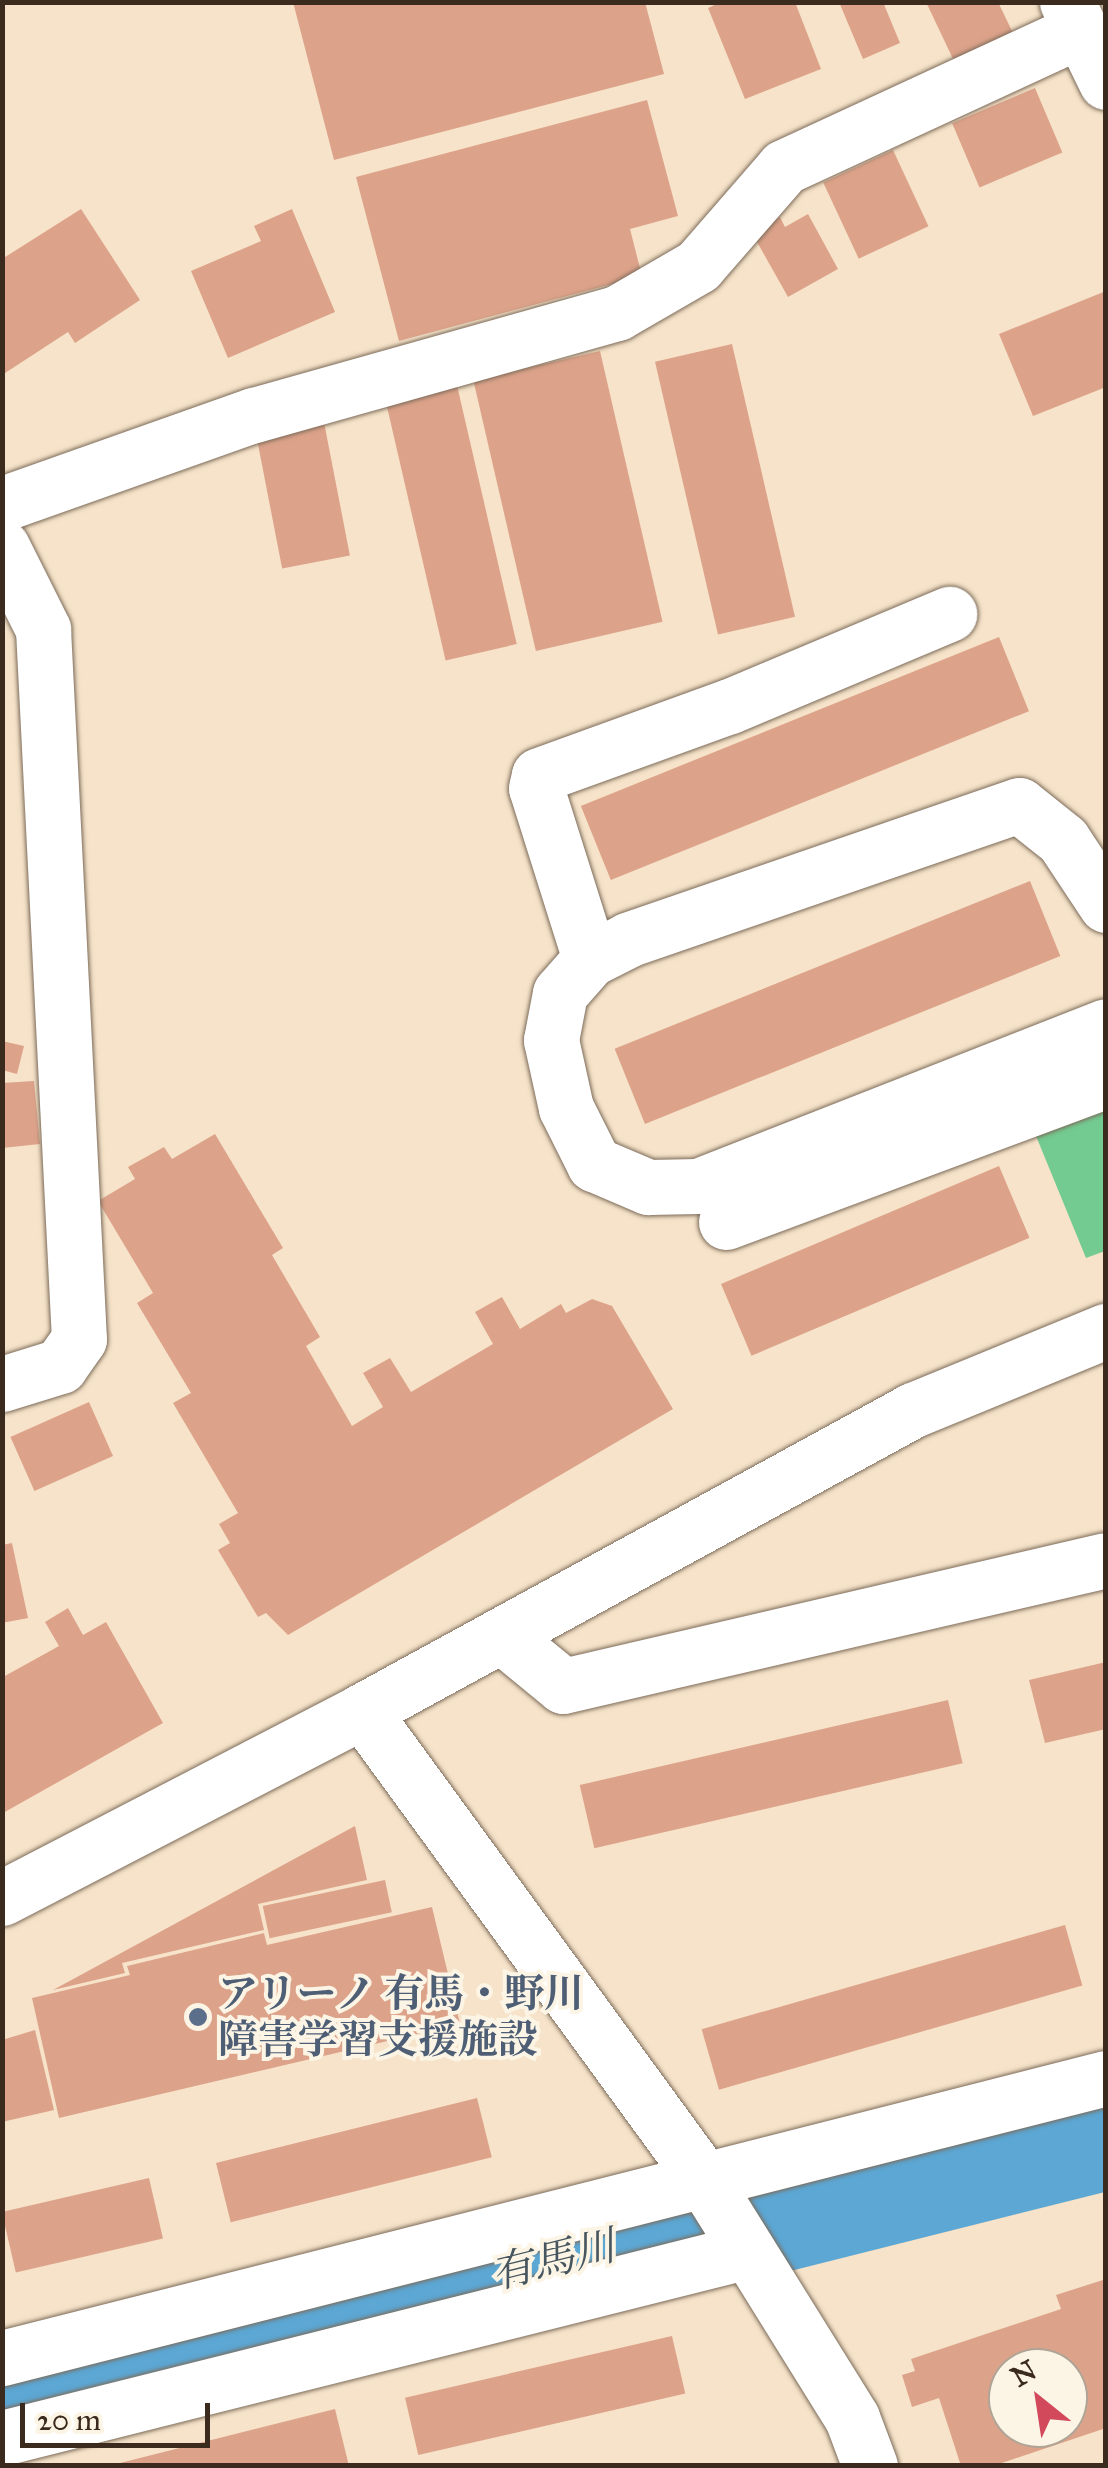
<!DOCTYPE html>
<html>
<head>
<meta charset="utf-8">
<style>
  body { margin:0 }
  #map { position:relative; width:1108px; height:2468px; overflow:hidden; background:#f6e3c9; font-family:"IM FELL Great Primer","Noto Serif JP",serif }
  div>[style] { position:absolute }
  .green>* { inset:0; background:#73cb91 }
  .river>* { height:115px; margin:-57.5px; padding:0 57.5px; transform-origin:57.5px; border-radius:57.5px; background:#5ca7d4 }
  .building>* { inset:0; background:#dda38a; transform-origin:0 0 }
  .roads { filter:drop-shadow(0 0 2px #7c6b5a) drop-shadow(0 0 2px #7c6b5a) }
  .minor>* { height:55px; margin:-27.5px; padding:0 27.5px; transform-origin:27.5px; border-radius:27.5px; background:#fff }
  .dots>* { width:28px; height:28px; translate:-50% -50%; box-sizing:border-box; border:5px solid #fcf5e5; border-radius:50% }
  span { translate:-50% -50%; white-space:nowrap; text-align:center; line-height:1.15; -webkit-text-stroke:8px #fcf5e5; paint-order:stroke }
  .service-label { font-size:40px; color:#4e5e75; font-weight:700 }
  .left { translate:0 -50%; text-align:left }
  .water-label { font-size:42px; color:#47565e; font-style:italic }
  .frame { position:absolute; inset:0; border:5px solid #3b2a1e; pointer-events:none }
  .north { position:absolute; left:988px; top:2348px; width:100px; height:100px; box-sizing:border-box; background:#fcf5e5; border:2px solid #afa495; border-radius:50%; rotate:330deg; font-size:28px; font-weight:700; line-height:40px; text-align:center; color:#3b2a1e }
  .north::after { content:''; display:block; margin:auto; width:35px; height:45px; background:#d1495b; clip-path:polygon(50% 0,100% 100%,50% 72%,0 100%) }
  .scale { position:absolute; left:20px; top:2403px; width:190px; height:45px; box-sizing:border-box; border:5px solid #3b2a1e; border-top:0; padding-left:12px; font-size:30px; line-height:35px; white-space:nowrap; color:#3b2a1e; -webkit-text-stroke:8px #fcf5e5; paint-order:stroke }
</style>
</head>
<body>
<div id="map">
  <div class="green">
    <i style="clip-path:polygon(1105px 1104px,1105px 1251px,1086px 1258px,1034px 1131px)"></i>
  </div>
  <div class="river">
    <i style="left:2px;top:2398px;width:692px;rotate:-14.14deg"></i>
    <i style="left:673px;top:2229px;width:99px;rotate:-7.6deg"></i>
    <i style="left:771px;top:2216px;width:345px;rotate:-14.1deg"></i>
  </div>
  <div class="building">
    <i style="clip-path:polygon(293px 2px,645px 2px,664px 74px,334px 160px)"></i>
    <i style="clip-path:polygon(721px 2px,795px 2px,821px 69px,745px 99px,708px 8px)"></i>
    <i style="clip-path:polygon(839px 2px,883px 2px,900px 43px,863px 59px)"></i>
    <i style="clip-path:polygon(926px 2px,998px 2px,1013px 33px,954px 61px)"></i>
    <i style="left:1035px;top:88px;width:70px;height:90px;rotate:67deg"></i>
    <i style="clip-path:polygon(647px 100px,678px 216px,630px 229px,642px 276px,399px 341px,356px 177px)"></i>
    <i style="left:893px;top:150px;width:84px;height:77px;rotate:65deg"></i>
    <i style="clip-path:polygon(81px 209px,140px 300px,75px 343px,68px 332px,2px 375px,2px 259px)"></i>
    <i style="clip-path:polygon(292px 209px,335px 312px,228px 358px,191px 271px,261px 241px,254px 226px)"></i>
    <i style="clip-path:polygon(808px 214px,838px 269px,788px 297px,752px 233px,780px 217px,785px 227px)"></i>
    <i style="clip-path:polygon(1106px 291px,1106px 387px,1033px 416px,999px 334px)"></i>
    <i style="left:732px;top:344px;width:280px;height:79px;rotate:77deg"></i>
    <i style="left:600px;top:351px;width:278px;height:130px;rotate:77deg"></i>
    <i style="left:456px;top:381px;width:270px;height:73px;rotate:77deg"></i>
    <i style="left:323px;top:417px;width:141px;height:69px;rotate:79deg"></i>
    <i style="left:999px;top:637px;width:80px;height:451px;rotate:68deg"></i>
    <i style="left:1030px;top:881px;width:81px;height:448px;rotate:68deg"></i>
    <i style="clip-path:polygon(2px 1041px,24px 1046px,17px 1074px,2px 1070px)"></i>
    <i style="clip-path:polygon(34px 1081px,40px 1144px,2px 1148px,2px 1083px)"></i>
    <i style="clip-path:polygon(215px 1134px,283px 1248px,272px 1255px,320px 1337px,306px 1346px,352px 1426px,383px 1407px,363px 1373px,390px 1358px,411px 1392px,493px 1344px,475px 1312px,502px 1297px,520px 1329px,561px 1304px,566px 1313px,592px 1299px,612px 1306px,673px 1409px,288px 1635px,266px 1613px,258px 1617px,218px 1550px,230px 1543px,219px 1524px,238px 1513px,173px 1403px,191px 1393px,137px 1303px,153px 1293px,98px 1201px,135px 1179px,128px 1167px,164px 1147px,172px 1159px)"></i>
    <i style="left:999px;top:1166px;width:78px;height:302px;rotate:67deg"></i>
    <i style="left:89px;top:1402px;width:59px;height:86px;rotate:66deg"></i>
    <i style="clip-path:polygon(12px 1543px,28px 1618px,2px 1623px,2px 1545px)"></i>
    <i style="clip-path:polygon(68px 1608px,83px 1635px,106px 1622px,163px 1723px,3px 1813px,3px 1677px,59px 1646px,45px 1622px)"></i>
    <i style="clip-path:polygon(1106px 1662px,1106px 1729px,1045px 1743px,1029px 1680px)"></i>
    <i style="left:948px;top:1700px;width:65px;height:378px;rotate:77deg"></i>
    <i style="clip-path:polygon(355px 1826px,367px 1880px,258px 1904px,264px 1930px,122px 1963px,125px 1973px,53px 1990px)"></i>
    <i style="left:385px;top:1880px;width:33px;height:125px;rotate:78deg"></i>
    <i style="clip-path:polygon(432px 1907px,460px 2024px,59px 2118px,32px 1998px,130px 1975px,127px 1966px,264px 1933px,267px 1945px)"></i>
    <i style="left:1065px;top:1925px;width:63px;height:378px;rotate:74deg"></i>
    <i style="clip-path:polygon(35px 2030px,54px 2110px,2px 2122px,2px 2040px)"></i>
    <i style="left:477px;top:2098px;width:61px;height:269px;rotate:76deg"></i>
    <i style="left:149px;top:2178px;width:62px;height:151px;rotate:77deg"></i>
    <i style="clip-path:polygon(evenodd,1106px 2279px,1106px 2428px,993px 2466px,961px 2466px,939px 2398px,912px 2407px,902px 2375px,915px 2371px,911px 2359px,1061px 2309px,1056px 2295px,1106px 2279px,1008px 2368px,1068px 2368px,1068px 2428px,1008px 2428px,1008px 2368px)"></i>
    <i style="left:672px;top:2336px;width:59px;height:274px;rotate:77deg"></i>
    <i style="clip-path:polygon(335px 2409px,349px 2466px,116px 2466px,116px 2464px)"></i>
  </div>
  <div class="roads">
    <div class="minor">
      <i style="left:1067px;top:2px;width:89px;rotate:64deg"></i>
      <i style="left:2px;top:504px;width:267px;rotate:-19.5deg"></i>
      <i style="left:254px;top:415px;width:377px;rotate:-15.7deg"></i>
      <i style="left:617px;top:313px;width:94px;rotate:-30.1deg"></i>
      <i style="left:698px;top:266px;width:131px;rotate:-49deg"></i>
      <i style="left:784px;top:167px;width:326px;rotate:-24.8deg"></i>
      <i style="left:2px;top:547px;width:92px;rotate:63.4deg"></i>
      <i style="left:43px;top:629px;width:711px;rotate:87.1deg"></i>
      <i style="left:79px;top:1339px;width:33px;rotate:125deg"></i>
      <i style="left:60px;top:1366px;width:61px;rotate:162.8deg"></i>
      <i style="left:1106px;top:905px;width:78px;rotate:-123.5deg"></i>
      <i style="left:1063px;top:840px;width:56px;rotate:-141.5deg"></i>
      <i style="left:1019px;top:805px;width:414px;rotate:161deg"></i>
      <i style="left:628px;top:940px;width:42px;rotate:153.4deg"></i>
      <i style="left:590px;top:959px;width:45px;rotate:131.4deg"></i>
      <i style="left:560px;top:993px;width:48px;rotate:100.8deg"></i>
      <i style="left:551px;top:1040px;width:70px;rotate:77.6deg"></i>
      <i style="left:566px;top:1108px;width:63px;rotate:63.4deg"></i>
      <i style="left:594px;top:1164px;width:59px;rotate:23.1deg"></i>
      <i style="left:648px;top:1187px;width:50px;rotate:-1.1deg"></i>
      <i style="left:698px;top:1186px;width:438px;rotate:-21.4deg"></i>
      <i style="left:590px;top:959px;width:179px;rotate:-107.5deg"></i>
      <i style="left:536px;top:788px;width:13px;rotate:-77deg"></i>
      <i style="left:539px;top:775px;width:203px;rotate:-19.9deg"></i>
      <i style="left:730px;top:706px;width:238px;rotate:-22.8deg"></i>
      <i style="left:726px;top:1222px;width:405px;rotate:-20.4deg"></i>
      <i style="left:501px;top:1635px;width:80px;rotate:39.4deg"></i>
      <i style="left:563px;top:1686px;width:557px;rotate:-13.06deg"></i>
      <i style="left:362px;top:1711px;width:577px;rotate:53.88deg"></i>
      <i style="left:702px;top:2177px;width:284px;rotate:58.1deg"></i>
      <i style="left:852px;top:2418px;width:51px;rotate:69.4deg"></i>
      <i style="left:2px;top:1898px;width:406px;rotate:-27.4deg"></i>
      <i style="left:362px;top:1711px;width:628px;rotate:-28.65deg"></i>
      <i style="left:913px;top:1410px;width:209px;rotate:-22.3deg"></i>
      <i style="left:2px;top:2358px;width:1139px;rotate:-14.23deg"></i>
      <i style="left:2px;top:2438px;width:769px;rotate:-14.07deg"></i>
    </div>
  </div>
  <div class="dots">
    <i style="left:198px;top:2017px;background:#5c6f8a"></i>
  </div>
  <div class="service-label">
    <span class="left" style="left:218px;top:2017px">アリーノ 有馬・野川<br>障害学習支援施設</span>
  </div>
  <div class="water-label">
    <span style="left:553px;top:2260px;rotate:-14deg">有馬川</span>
  </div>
  <div class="frame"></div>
  <div class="north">N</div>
  <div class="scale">20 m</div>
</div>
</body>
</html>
